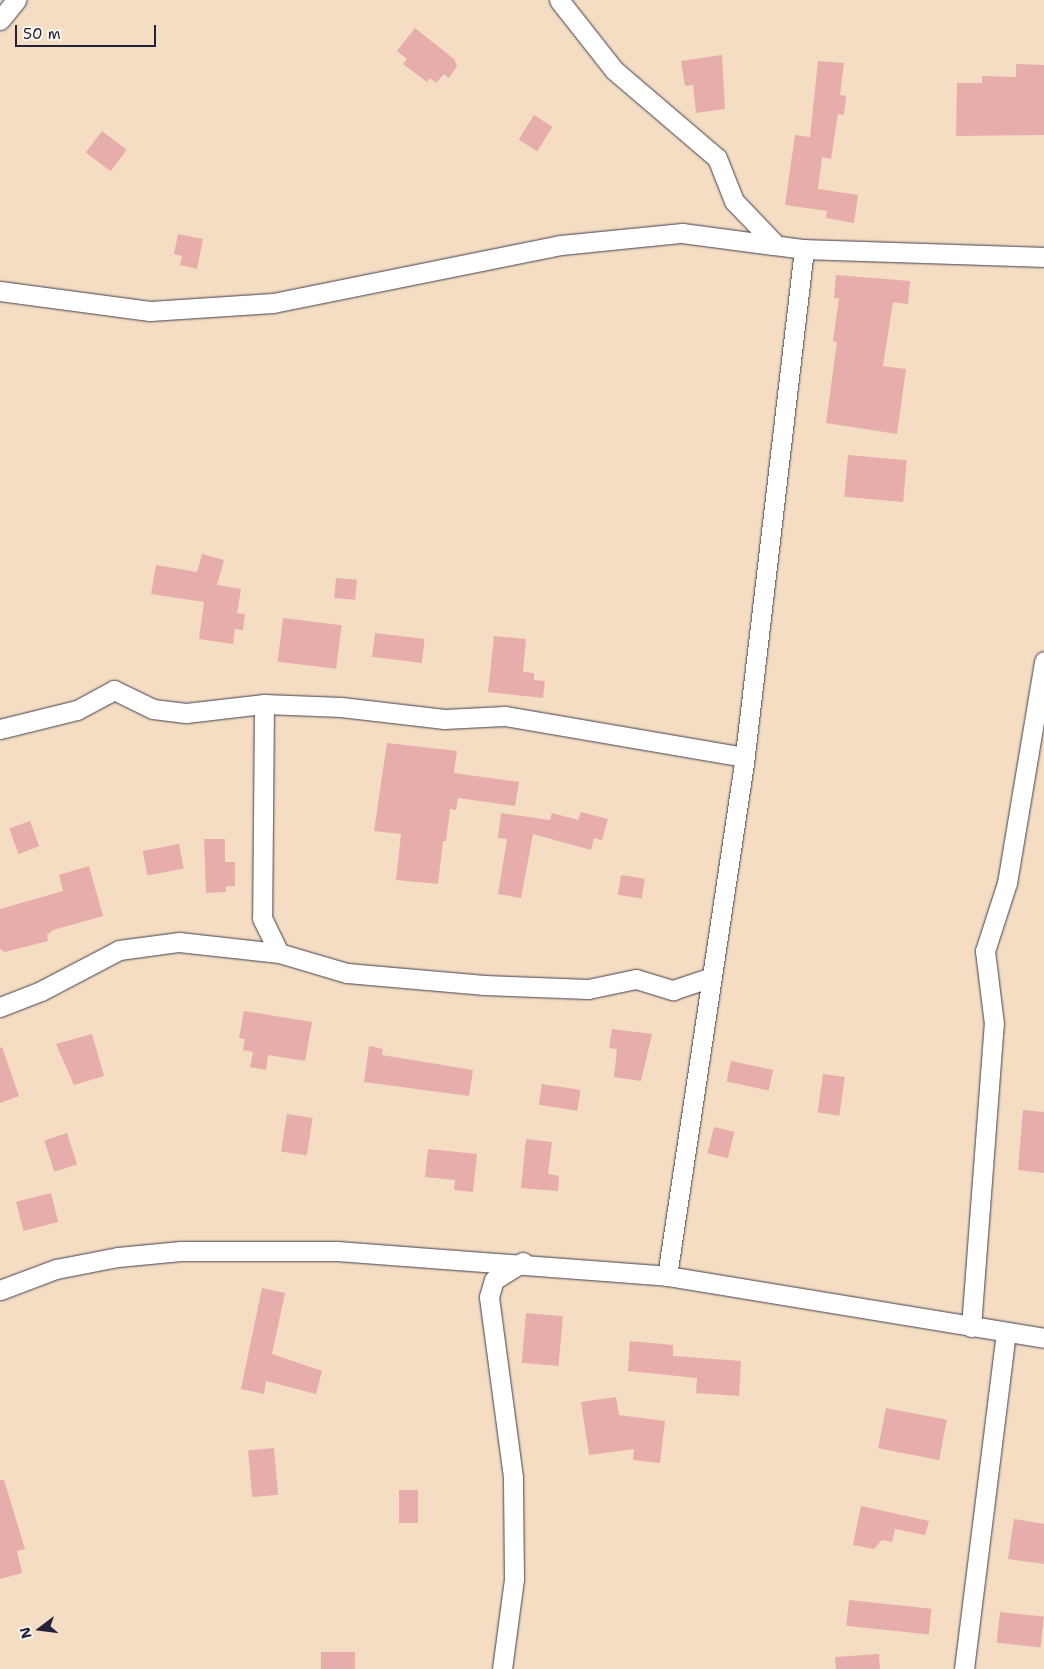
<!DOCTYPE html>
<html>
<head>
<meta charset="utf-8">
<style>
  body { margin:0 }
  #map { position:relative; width:1044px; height:1669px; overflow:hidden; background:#f4ddc2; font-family:"Shantell Sans",sans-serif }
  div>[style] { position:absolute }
  .building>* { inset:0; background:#e7adab; transform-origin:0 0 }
  .roads { filter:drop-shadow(0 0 1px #423e4f) drop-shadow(0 0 1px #423e4f) }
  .street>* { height:19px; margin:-9.5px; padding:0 9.5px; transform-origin:9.5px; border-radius:9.5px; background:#fff }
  span { translate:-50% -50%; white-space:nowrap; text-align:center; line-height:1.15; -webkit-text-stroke:4.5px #fbf7ec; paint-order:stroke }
  .north { position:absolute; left:15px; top:1604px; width:50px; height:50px; -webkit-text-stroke:4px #fbf7ec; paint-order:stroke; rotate:255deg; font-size:14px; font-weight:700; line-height:20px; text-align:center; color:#22223b }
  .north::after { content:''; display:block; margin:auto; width:18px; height:22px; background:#22223b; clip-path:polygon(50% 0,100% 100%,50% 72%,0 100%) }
  .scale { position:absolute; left:15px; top:25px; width:141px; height:22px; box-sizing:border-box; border:2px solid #22223b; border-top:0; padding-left:6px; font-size:15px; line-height:18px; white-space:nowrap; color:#22223b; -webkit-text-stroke:4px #fbf7ec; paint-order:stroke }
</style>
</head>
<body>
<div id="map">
  <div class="building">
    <i style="clip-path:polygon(415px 28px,454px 59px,457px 66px,449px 78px,444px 74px,436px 83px,430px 78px,427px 82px,403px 64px,407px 59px,397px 51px)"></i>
    <i style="clip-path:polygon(722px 55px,725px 109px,696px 113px,693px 85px,685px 86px,681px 61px)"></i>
    <i style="clip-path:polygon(818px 61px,844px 63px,840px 95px,846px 96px,844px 115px,838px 114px,831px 159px,822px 157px,818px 189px,858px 195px,854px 223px,826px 218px,827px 211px,785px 205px,795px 135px,810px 137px)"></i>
    <i style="clip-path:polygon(1016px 64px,1044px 65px,1044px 135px,956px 136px,957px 83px,982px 83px,982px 76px,1016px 77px)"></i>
    <i style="left:534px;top:115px;width:22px;height:29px;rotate:32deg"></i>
    <i style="left:102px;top:131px;width:31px;height:27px;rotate:37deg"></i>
    <i style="clip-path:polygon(178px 234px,203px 239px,197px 269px,180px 265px,182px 256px,174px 254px)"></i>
    <i style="clip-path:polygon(836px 275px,910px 281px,908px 304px,893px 302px,883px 366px,906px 369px,897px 434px,826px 423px,837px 342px,833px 341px,839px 298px,834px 298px)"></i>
    <i style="left:848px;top:455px;width:59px;height:42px;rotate:5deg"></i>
    <i style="clip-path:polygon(202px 554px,224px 560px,217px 585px,241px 589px,237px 613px,245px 614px,243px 630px,235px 629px,233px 644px,199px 639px,204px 602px,151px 594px,156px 565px,197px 572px)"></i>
    <i style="left:336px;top:578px;width:21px;height:20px;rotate:5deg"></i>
    <i style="left:283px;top:618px;width:59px;height:44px;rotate:7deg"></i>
    <i style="left:375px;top:633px;width:50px;height:24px;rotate:7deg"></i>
    <i style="clip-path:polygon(494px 636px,526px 639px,523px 672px,534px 673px,534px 680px,545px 681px,543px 698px,488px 692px)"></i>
    <i style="clip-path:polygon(387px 743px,457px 751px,454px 773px,519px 782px,515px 806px,458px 798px,456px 810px,450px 809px,446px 841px,443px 841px,438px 884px,396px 880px,401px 834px,374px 831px)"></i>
    <i style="clip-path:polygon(581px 812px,608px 819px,602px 840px,594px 838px,591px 850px,533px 834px,521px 898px,498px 894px,507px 839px,498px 838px,501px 813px,550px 820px,552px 813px,578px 820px)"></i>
    <i style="left:30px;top:821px;width:27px;height:22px;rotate:70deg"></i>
    <i style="clip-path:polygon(204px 839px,225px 839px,225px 862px,235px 862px,235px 886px,226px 886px,226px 892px,206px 893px)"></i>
    <i style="left:179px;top:844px;width:25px;height:37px;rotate:79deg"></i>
    <i style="clip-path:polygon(89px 866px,103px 916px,53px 930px,47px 935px,48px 941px,5px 952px,0 949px,0 909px,63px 891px,59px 875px)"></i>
    <i style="left:621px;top:875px;width:24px;height:20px;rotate:9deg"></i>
    <i style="clip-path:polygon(244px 1011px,312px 1022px,305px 1061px,268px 1055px,266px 1070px,250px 1067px,253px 1052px,243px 1050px,245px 1039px,239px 1038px)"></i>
    <i style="clip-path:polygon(612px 1029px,652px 1034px,641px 1081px,614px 1077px,617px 1049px,609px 1048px)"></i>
    <i style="clip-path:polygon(92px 1034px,104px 1076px,74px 1085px,56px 1044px)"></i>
    <i style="clip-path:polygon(369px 1046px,383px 1049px,382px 1055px,473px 1070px,469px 1096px,364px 1082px)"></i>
    <i style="clip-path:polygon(2px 1047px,19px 1096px,0 1103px,0 1048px)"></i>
    <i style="left:731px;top:1061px;width:43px;height:21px;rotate:12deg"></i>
    <i style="left:823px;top:1074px;width:22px;height:39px;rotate:8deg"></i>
    <i style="left:542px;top:1084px;width:39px;height:21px;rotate:9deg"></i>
    <i style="clip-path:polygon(1023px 1110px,1044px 1112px,1044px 1173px,1018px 1170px)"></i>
    <i style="left:287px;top:1114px;width:26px;height:38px;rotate:9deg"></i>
    <i style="left:714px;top:1127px;width:21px;height:27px;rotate:14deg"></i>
    <i style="left:67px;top:1133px;width:33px;height:24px;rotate:72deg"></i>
    <i style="clip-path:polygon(526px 1139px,552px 1142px,548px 1174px,559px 1176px,558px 1191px,521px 1188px)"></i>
    <i style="clip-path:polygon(428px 1149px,477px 1154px,473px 1192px,454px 1190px,455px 1180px,425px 1177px)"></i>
    <i style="left:51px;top:1193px;width:30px;height:36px;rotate:76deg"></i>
    <i style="clip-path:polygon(262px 1288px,285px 1293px,272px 1354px,322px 1371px,316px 1394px,266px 1381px,264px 1394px,241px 1389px)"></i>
    <i style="left:526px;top:1313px;width:37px;height:50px;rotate:5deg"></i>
    <i style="clip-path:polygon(630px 1341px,673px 1345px,673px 1356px,741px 1361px,739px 1396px,696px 1393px,697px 1378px,628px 1371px)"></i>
    <i style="clip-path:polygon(616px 1397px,619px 1415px,665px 1421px,660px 1463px,633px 1460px,634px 1449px,589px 1455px,581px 1402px)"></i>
    <i style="left:886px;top:1408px;width:62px;height:41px;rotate:11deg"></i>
    <i style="left:274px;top:1448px;width:47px;height:26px;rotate:85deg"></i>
    <i style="clip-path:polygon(0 1480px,4px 1480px,25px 1549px,17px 1551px,22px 1573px,0 1579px)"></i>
    <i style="left:399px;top:1490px;width:19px;height:33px"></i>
    <i style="clip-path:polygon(861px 1506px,929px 1521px,925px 1535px,895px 1529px,892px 1542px,882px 1540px,874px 1549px,853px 1545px)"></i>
    <i style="clip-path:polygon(1014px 1519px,1044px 1524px,1044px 1564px,1008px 1559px)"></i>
    <i style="left:849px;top:1600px;width:83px;height:26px;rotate:6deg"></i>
    <i style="left:1000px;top:1612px;width:44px;height:31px;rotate:6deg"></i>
    <i style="left:355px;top:1652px;width:17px;height:34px;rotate:90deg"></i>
    <i style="clip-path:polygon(879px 1654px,880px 1669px,836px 1669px,835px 1657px)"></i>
  </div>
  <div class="roads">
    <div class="street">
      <i style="left:559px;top:0;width:89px;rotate:51.8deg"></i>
      <i style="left:614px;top:70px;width:135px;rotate:40.5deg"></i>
      <i style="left:717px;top:158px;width:46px;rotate:68.4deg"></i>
      <i style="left:734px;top:201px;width:61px;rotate:46.3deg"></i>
      <i style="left:0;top:20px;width:26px;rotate:-51deg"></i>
      <i style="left:0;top:291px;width:151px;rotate:7.6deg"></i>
      <i style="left:150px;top:311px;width:123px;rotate:-3.7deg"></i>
      <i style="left:273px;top:303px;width:294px;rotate:-11.4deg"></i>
      <i style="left:561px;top:245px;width:122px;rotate:-5.7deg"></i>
      <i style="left:682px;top:233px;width:123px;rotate:7.5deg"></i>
      <i style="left:804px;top:249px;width:240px;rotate:1.9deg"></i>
      <i style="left:264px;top:704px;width:214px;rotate:90.5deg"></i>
      <i style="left:262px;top:918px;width:39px;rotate:64deg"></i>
      <i style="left:279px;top:953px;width:71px;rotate:16.4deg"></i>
      <i style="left:347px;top:973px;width:138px;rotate:5deg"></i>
      <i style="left:484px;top:985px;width:104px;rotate:2.2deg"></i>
      <i style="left:588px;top:989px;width:49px;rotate:-11.8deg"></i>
      <i style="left:636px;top:979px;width:39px;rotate:17deg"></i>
      <i style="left:673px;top:990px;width:41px;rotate:-18.4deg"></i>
      <i style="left:0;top:729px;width:79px;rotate:-13.9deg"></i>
      <i style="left:77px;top:710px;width:42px;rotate:-28.4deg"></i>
      <i style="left:114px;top:690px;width:43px;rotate:26deg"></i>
      <i style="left:153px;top:709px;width:33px;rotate:7deg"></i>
      <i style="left:186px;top:713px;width:79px;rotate:-6.6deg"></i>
      <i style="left:264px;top:704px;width:77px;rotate:2.2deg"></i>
      <i style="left:341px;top:707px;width:104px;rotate:6.6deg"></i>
      <i style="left:444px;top:719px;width:61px;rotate:-2.8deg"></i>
      <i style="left:505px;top:716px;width:243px;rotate:9.7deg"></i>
      <i style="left:0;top:1007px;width:44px;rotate:-21.3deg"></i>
      <i style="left:41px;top:991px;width:88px;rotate:-27.7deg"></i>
      <i style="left:119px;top:950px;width:61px;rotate:-7.6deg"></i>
      <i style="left:179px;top:942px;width:101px;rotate:6.3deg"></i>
      <i style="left:667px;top:1276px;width:519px;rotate:-81.46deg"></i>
      <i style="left:744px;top:763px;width:517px;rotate:-83.34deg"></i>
      <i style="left:0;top:1290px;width:60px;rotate:-20.6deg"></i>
      <i style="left:56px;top:1269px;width:63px;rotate:-11deg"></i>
      <i style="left:118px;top:1257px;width:63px;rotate:-5.4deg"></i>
      <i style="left:181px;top:1251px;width:156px"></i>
      <i style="left:337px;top:1251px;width:331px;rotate:4.3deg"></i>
      <i style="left:667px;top:1276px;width:382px;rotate:9.3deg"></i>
      <i style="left:971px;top:1327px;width:304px;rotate:-85.7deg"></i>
      <i style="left:994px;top:1024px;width:74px;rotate:-97deg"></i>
      <i style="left:985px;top:951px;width:71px;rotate:-72.1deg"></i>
      <i style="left:1007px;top:883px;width:225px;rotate:-80.5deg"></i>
      <i style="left:502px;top:1669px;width:91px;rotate:-82.4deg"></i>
      <i style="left:514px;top:1579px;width:102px;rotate:-90.6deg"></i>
      <i style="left:513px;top:1477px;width:182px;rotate:-97.6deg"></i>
      <i style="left:489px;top:1297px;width:18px;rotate:-74deg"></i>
      <i style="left:494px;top:1280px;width:34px;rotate:-32deg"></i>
      <i style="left:964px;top:1669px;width:338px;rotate:-82.9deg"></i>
    </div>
  </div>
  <div class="north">N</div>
  <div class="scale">50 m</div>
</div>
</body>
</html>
